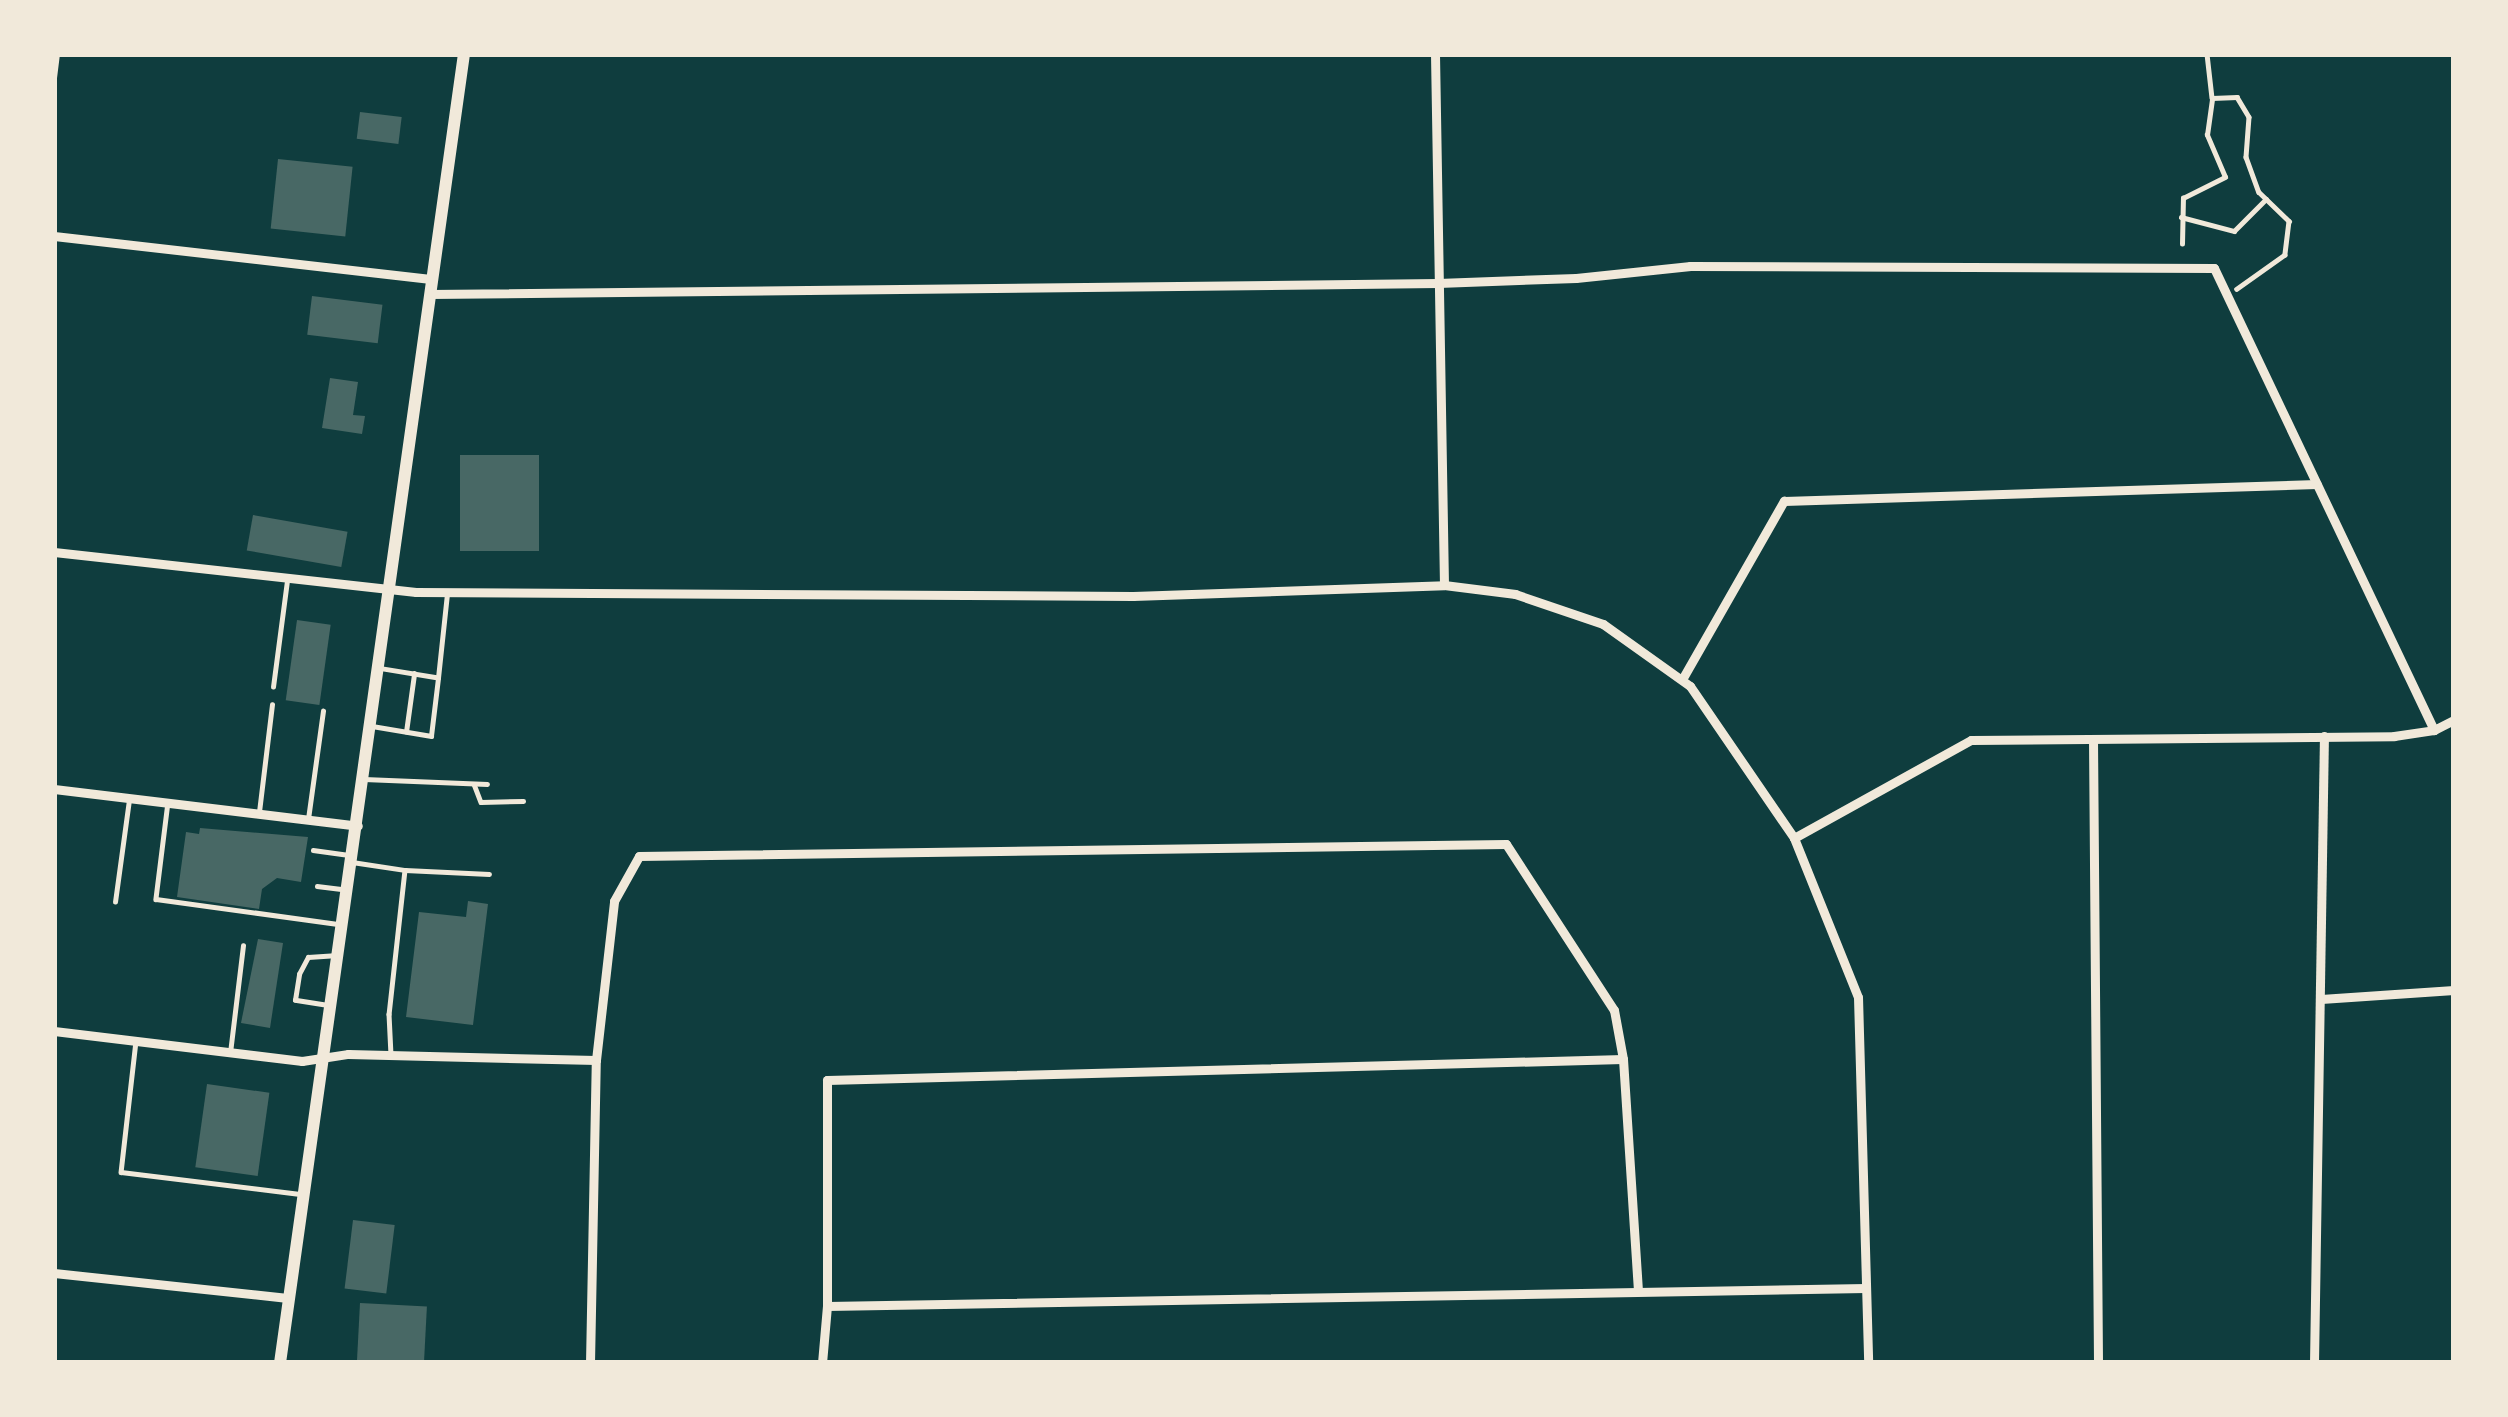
<!DOCTYPE html>
<html>
<head>
<meta charset="utf-8">
<style>
  body { margin:0 }
  #map { position:relative; width:2508px; height:1417px; overflow:hidden; background:#0f3d3e; font-family:Literata,serif }
  div>[style] { position:absolute }
  .building>* { inset:0; background:#486865; transform-origin:0 0 }
  .path>* { height:4.5px; margin:-2.25px; padding:0 2.25px; transform-origin:2.25px; border-radius:2.25px; background:#f1e9da }
  .service>* { height:4.5px; margin:-2.25px; padding:0 2.25px; transform-origin:2.25px; border-radius:2.25px; background:#f1e9da }
  .minor>* { height:9px; margin:-4.5px; padding:0 4.5px; transform-origin:4.5px; border-radius:4.5px; background:#f1e9da }
  .tertiary>* { height:12px; margin:-6px; padding:0 6px; transform-origin:6px; border-radius:6px; background:#f1e9da }
  span { translate:-50% -50%; white-space:nowrap; text-align:center; line-height:1.15; -webkit-text-stroke:9px #f1e9da; paint-order:stroke }
  .frame { position:absolute; inset:0; border:57px solid #f1e9da; pointer-events:none }
</style>
</head>
<body>
<div id="map">
  <div class="building">
    <i style="left:360px;top:112px;width:42px;height:27px;rotate:7deg"></i>
    <i style="left:278px;top:159px;width:75px;height:70px;rotate:6deg"></i>
    <i style="left:312px;top:296px;width:71px;height:39px;rotate:7deg"></i>
    <i style="clip-path:polygon(330px 378px,358px 382px,353px 415px,365px 416px,362px 434px,322px 428px)"></i>
    <i style="left:460px;top:455px;width:79px;height:96px"></i>
    <i style="left:253px;top:515px;width:96px;height:36px;rotate:10deg"></i>
    <i style="left:297px;top:620px;width:34px;height:81px;rotate:8deg"></i>
    <i style="clip-path:polygon(200px 828px,308px 837px,301px 882px,277px 878px,262px 889px,259px 909px,177px 897px,186px 832px,199px 834px)"></i>
    <i style="clip-path:polygon(468px 901px,488px 904px,473px 1025px,406px 1017px,419px 912px,466px 917px)"></i>
    <i style="clip-path:polygon(258px 939px,283px 943px,270px 1028px,241px 1023px)"></i>
    <i style="left:207px;top:1084px;width:63px;height:84px;rotate:8deg"></i>
    <i style="left:353px;top:1220px;width:42px;height:69px;rotate:7deg"></i>
    <i style="left:360px;top:1303px;width:67px;height:60px;rotate:3deg"></i>
  </div>
  <div class="path">
    <i style="left:2207px;top:54px;width:44px;rotate:83.5deg"></i>
    <i style="left:2212px;top:98px;width:25px;rotate:-2deg"></i>
    <i style="left:2237px;top:97px;width:23px;rotate:59deg"></i>
    <i style="left:2249px;top:117px;width:40px;rotate:94.3deg"></i>
    <i style="left:2246px;top:157px;width:37px;rotate:70deg"></i>
    <i style="left:2259px;top:192px;width:42px;rotate:44deg"></i>
    <i style="left:2289px;top:221px;width:34px;rotate:97deg"></i>
    <i style="left:2285px;top:255px;width:59px;rotate:144.7deg"></i>
    <i style="left:2181px;top:217px;width:55px;rotate:14.8deg"></i>
    <i style="left:2234px;top:231px;width:45px;rotate:-45deg"></i>
    <i style="left:2182px;top:244px;width:46px;rotate:-88.8deg"></i>
    <i style="left:2183px;top:198px;width:47px;rotate:-26.6deg"></i>
    <i style="left:2225px;top:177px;width:46px;rotate:-113.2deg"></i>
    <i style="left:2207px;top:135px;width:37px;rotate:-82deg"></i>
  </div>
  <div class="service">
    <i style="left:54px;top:78px;width:24px;rotate:-83deg"></i>
    <i style="left:438px;top:678px;width:84px;rotate:-83.9deg"></i>
    <i style="left:273px;top:687px;width:108px;rotate:-82.5deg"></i>
    <i style="left:372px;top:726px;width:60px;rotate:9.6deg"></i>
    <i style="left:431px;top:736px;width:58px;rotate:-83.1deg"></i>
    <i style="left:438px;top:678px;width:56px;rotate:-170.7deg"></i>
    <i style="left:406px;top:732px;width:59px;rotate:-82.1deg"></i>
    <i style="left:364px;top:779px;width:123px;rotate:2.3deg"></i>
    <i style="left:474px;top:784px;width:19px;rotate:69deg"></i>
    <i style="left:481px;top:802px;width:42px;rotate:-1.4deg"></i>
    <i style="left:168px;top:802px;width:98px;rotate:97.1deg"></i>
    <i style="left:156px;top:899px;width:185px;rotate:7.8deg"></i>
    <i style="left:259px;top:812px;width:108px;rotate:-83.1deg"></i>
    <i style="left:308px;top:819px;width:109px;rotate:-82.1deg"></i>
    <i style="left:313px;top:850px;width:36px;rotate:8deg"></i>
    <i style="left:352px;top:862px;width:54px;rotate:8.6deg"></i>
    <i style="left:405px;top:870px;width:145px;rotate:96.3deg"></i>
    <i style="left:389px;top:1014px;width:41px;rotate:87.2deg"></i>
    <i style="left:405px;top:870px;width:84px;rotate:2.7deg"></i>
    <i style="left:317px;top:886px;width:24px;rotate:7deg"></i>
    <i style="left:115px;top:902px;width:103px;rotate:-82.2deg"></i>
    <i style="left:325px;top:1005px;width:30px;rotate:-171deg"></i>
    <i style="left:295px;top:1000px;width:26px;rotate:-81deg"></i>
    <i style="left:299px;top:974px;width:19px;rotate:-62deg"></i>
    <i style="left:308px;top:957px;width:26px;rotate:-4deg"></i>
    <i style="left:136px;top:1041px;width:132px;rotate:96.5deg"></i>
    <i style="left:121px;top:1172px;width:180px;rotate:7deg"></i>
    <i style="left:230px;top:1053px;width:108px;rotate:-83.1deg"></i>
  </div>
  <div class="minor">
    <i style="left:1435px;top:54px;width:531px;rotate:89.03deg"></i>
    <i style="left:54px;top:236px;width:379px;rotate:6.5deg"></i>
    <i style="left:429px;top:294px;width:1009px;rotate:-0.62deg"></i>
    <i style="left:1438px;top:283px;width:138px;rotate:-2.1deg"></i>
    <i style="left:1576px;top:278px;width:115px;rotate:-6deg"></i>
    <i style="left:1690px;top:266px;width:524px;rotate:0.22deg"></i>
    <i style="left:2214px;top:268px;width:512px;rotate:64.54deg"></i>
    <i style="left:54px;top:552px;width:364px;rotate:6.3deg"></i>
    <i style="left:416px;top:592px;width:717px;rotate:0.32deg"></i>
    <i style="left:1133px;top:596px;width:311px;rotate:-2deg"></i>
    <i style="left:1444px;top:585px;width:72px;rotate:7.2deg"></i>
    <i style="left:1515px;top:594px;width:93px;rotate:18.8deg"></i>
    <i style="left:1603px;top:624px;width:107px;rotate:35.5deg"></i>
    <i style="left:1690px;top:686px;width:184px;rotate:55.6deg"></i>
    <i style="left:1794px;top:838px;width:171px;rotate:68.1deg"></i>
    <i style="left:1858px;top:997px;width:366px;rotate:88.4deg"></i>
    <i style="left:1684px;top:676px;width:202px;rotate:-60.3deg"></i>
    <i style="left:1784px;top:501px;width:533px;rotate:-1.83deg"></i>
    <i style="left:2093px;top:739px;width:624px;rotate:89.54deg"></i>
    <i style="left:54px;top:789px;width:306px;rotate:6.9deg"></i>
    <i style="left:1794px;top:838px;width:202px;rotate:-29deg"></i>
    <i style="left:1971px;top:740px;width:423px;rotate:-0.5deg"></i>
    <i style="left:2394px;top:736px;width:40px;rotate:-8.5deg"></i>
    <i style="left:2434px;top:730px;width:22px;rotate:-27deg"></i>
    <i style="left:2321px;top:999px;width:133px;rotate:-3.9deg"></i>
    <i style="left:54px;top:1031px;width:250px;rotate:6.9deg"></i>
    <i style="left:302px;top:1061px;width:47px;rotate:-8.7deg"></i>
    <i style="left:348px;top:1054px;width:248px;rotate:1.4deg"></i>
    <i style="left:54px;top:1273px;width:235px;rotate:6.1deg"></i>
    <i style="left:827px;top:1306px;width:1039px;rotate:-0.99deg"></i>
    <i style="left:590px;top:1363px;width:303px;rotate:-88.9deg"></i>
    <i style="left:596px;top:1060px;width:160px;rotate:-83.5deg"></i>
    <i style="left:614px;top:901px;width:51px;rotate:-60.9deg"></i>
    <i style="left:639px;top:856px;width:867px;rotate:-0.79deg"></i>
    <i style="left:1506px;top:844px;width:198px;rotate:57deg"></i>
    <i style="left:1614px;top:1010px;width:50px;rotate:79.6deg"></i>
    <i style="left:1623px;top:1059px;width:230px;rotate:86.3deg"></i>
    <i style="left:822px;top:1363px;width:57px;rotate:-85deg"></i>
    <i style="left:827px;top:1306px;width:226px;rotate:-90deg"></i>
    <i style="left:827px;top:1080px;width:796px;rotate:-1.51deg"></i>
    <i style="left:2314px;top:1363px;width:627px;rotate:-89.09deg"></i>
  </div>
  <div class="tertiary">
    <i style="left:280px;top:1363px;width:1322px;rotate:-82deg"></i>
  </div>
  <div class="frame"></div>
</div>
</body>
</html>
